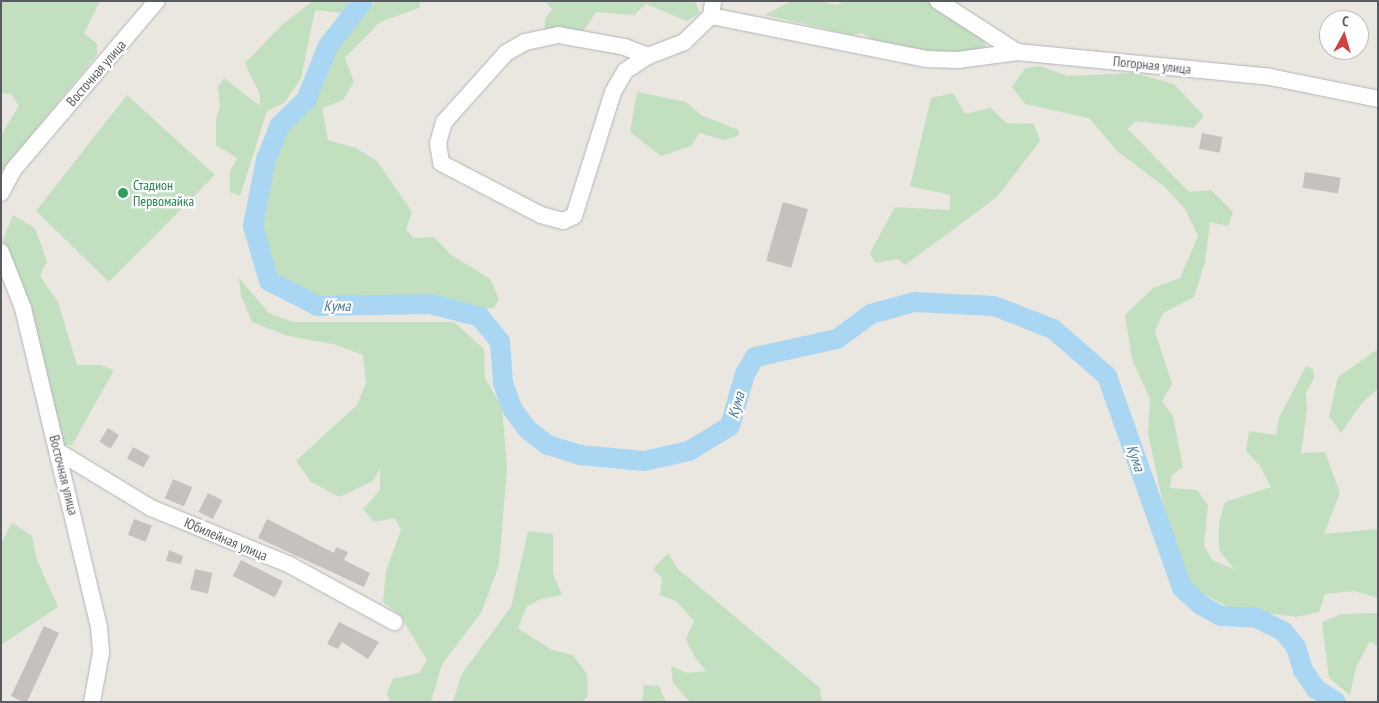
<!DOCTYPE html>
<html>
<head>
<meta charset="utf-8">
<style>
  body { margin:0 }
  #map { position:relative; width:1379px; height:703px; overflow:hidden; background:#eae7e1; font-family:"PT Sans Narrow",sans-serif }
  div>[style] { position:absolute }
  .green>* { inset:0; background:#c2dfc0 }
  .river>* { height:20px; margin:-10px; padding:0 10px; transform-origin:10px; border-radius:10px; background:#a8d6f3 }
  .building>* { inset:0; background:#c5c2bd; transform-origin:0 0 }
  .roads { filter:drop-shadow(0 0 1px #b1b3b7) drop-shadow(0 0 1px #b1b3b7) }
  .minor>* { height:16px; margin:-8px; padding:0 8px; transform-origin:8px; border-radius:8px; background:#fff }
  .dots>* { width:14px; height:14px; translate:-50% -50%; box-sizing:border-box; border:2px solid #fff; border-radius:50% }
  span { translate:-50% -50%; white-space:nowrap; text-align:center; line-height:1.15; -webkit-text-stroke:4.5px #fff; paint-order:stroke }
  .street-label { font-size:14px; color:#595c5f }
  .leisure-label { font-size:14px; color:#27864d }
  .left { translate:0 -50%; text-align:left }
  .water-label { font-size:15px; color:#4979a1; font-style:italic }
  .frame { position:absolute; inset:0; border:2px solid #595c5f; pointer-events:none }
  .north { position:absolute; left:1319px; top:10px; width:50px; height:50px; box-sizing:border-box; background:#fff; border:1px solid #bdbebf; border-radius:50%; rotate:6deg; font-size:14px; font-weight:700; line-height:20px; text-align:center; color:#595c5f }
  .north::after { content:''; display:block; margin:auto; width:18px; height:22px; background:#d14340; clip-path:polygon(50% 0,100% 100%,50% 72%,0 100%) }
</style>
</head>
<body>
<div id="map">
  <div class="green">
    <i style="clip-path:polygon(1px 1px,100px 1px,84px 33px,97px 44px,97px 55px,1px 172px,1px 135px,19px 106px,11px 94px,1px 93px)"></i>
    <i style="clip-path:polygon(313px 1px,351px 1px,342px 13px,315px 10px,301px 78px,285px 102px,267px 111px,240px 196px,230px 192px,230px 171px,237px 158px,216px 145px,216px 119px,220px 106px,218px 87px,224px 78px,260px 106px,260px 95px,245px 63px,283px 24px)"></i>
    <i style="clip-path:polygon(376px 1px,421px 1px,419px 8px,380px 22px,345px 58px,354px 82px,343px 100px,322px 108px,328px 140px,356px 148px,378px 162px,412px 212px,406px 230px,414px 238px,434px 237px,450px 254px,490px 279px,499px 299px,494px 308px,482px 309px,428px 294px,321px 302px,275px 277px,261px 226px,273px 163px,287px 128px,313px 105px,333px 53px)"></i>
    <i style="clip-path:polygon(545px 1px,695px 1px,700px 13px,687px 21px,646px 4px,634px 15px,596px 12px,581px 35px,545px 31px,545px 19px,552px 9px)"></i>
    <i style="clip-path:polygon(791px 1px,822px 1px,836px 5px,846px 1px,929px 1px,984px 37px,986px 50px,954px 54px,876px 42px,862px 33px,852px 35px,765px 15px)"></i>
    <i style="clip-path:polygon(1040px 66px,1068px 76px,1134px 73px,1174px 84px,1204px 116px,1193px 128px,1136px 121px,1128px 129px,1189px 192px,1211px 190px,1233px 212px,1228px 226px,1210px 222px,1205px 262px,1194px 297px,1163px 313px,1155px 331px,1172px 384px,1162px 401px,1173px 416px,1183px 467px,1172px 475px,1170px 488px,1197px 490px,1208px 505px,1204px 545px,1212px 560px,1234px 569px,1219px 550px,1219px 522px,1225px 502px,1271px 487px,1260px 466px,1246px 451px,1249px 431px,1276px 435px,1279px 418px,1306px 366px,1313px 369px,1314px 378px,1306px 392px,1307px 410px,1301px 453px,1325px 452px,1340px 493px,1324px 534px,1378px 529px,1378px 598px,1354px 591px,1325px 594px,1319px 612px,1296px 617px,1230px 608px,1190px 587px,1165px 513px,1148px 433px,1150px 399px,1132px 359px,1125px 315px,1153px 288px,1180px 278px,1198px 236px,1185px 209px,1165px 187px,1117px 151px,1089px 118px,1025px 104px,1012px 87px,1025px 68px)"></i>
    <i style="clip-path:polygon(637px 92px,686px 102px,701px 115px,739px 130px,738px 136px,725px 140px,699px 133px,691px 146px,661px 156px,630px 132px)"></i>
    <i style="clip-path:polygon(953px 93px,965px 114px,991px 108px,1006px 123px,1034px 124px,1040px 141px,997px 197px,905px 265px,898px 259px,875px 263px,870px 253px,895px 207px,950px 210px,950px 195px,910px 186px,931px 98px)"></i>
    <i style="clip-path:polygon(127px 95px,215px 175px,109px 282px,36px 211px)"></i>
    <i style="clip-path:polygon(13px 215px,35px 228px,47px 261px,40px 276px,58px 302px,77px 365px,100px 365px,114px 370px,72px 445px,63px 445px,26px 298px,3px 240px)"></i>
    <i style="clip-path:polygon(239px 278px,269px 313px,293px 322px,454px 322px,484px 349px,485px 378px,502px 407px,507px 468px,499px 565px,481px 613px,442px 664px,431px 702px,390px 702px,387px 693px,393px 679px,419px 673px,427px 660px,399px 614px,383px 602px,386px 571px,401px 530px,395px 518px,374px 522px,363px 509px,380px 490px,380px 468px,373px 481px,339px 497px,310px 481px,296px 461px,357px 405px,366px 383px,363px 355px,333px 344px,288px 336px,252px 322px,241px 295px)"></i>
    <i style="clip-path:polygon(1378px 349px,1378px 389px,1362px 403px,1341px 433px,1329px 416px,1338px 377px)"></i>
    <i style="clip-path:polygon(12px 523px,32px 536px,37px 560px,58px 607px,1px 645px,1px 544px)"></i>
    <i style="clip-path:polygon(528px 531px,553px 534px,553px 574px,562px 595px,541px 599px,527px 606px,518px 628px,552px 650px,573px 655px,587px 674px,588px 696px,582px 702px,453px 702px,461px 675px,511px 607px)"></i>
    <i style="clip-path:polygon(668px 553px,678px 569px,820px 688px,822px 702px,690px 702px,673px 683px,671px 666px,687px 673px,706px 671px,694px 656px,686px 639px,694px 621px,676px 601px,660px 595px,662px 578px,653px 569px)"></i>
    <i style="clip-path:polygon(1378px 613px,1378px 647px,1370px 641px,1356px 667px,1350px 695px,1329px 678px,1322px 622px,1341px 614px)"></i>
    <i style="clip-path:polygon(644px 685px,659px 686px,666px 702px,642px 702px)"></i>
  </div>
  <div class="river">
    <i style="left:363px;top:1px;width:57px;rotate:127.9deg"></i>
    <i style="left:328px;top:46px;width:58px;rotate:112.2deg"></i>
    <i style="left:306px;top:100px;width:36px;rotate:136deg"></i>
    <i style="left:280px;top:125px;width:37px;rotate:112deg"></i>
    <i style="left:266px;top:159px;width:68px;rotate:101deg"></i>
    <i style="left:253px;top:226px;width:57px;rotate:73.8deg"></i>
    <i style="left:269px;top:281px;width:55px;rotate:27deg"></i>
    <i style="left:318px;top:306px;width:113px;rotate:-1deg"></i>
    <i style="left:431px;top:304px;width:51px;rotate:14.9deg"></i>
    <i style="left:480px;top:317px;width:32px;rotate:51deg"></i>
    <i style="left:500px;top:342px;width:41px;rotate:85.8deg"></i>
    <i style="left:503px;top:383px;width:29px;rotate:70deg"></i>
    <i style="left:513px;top:410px;width:25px;rotate:53deg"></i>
    <i style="left:528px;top:430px;width:25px;rotate:37deg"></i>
    <i style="left:548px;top:445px;width:34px;rotate:17deg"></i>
    <i style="left:580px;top:455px;width:64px;rotate:5.4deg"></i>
    <i style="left:644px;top:461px;width:46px;rotate:-12.5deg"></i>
    <i style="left:689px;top:451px;width:48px;rotate:-31.4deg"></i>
    <i style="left:730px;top:426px;width:54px;rotate:-73.9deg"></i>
    <i style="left:745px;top:374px;width:20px;rotate:-60deg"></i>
    <i style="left:755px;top:357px;width:84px;rotate:-12.4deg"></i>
    <i style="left:837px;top:339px;width:42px;rotate:-36.3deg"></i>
    <i style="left:871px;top:314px;width:45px;rotate:-15.6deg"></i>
    <i style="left:914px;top:302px;width:80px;rotate:2.9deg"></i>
    <i style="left:994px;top:306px;width:63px;rotate:21.3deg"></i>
    <i style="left:1053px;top:329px;width:72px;rotate:41deg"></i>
    <i style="left:1107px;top:376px;width:225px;rotate:70.5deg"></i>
    <i style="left:1182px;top:588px;width:25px;rotate:42deg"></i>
    <i style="left:1201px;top:605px;width:23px;rotate:29deg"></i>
    <i style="left:1221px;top:616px;width:36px;rotate:3deg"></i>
    <i style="left:1257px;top:618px;width:29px;rotate:27deg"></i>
    <i style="left:1283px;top:631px;width:21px;rotate:51deg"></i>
    <i style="left:1296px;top:647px;width:24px;rotate:73deg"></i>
    <i style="left:1303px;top:670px;width:23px;rotate:56deg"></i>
    <i style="left:1316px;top:689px;width:24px;rotate:33deg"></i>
  </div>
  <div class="building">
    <i style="left:1202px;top:133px;width:21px;height:16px;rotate:11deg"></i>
    <i style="left:1305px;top:172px;width:36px;height:16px;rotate:9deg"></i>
    <i style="left:783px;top:202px;width:26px;height:61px;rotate:16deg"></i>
    <i style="left:108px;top:428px;width:13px;height:16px;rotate:32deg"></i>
    <i style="left:133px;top:447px;width:19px;height:13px;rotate:28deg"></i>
    <i style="left:173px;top:479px;width:21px;height:21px;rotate:23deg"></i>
    <i style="left:208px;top:493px;width:16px;height:21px;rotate:27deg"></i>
    <i style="left:134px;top:519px;width:19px;height:17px;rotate:21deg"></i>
    <i style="clip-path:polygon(267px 519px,334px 553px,336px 547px,348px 552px,344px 560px,370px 573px,364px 587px,258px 538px)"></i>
    <i style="clip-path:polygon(169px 550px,183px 556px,181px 564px,166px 561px)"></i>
    <i style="left:241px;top:560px;width:47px;height:18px;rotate:27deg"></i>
    <i style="left:195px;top:569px;width:18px;height:21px;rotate:13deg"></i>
    <i style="clip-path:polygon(339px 622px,379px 642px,368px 659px,342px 642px,338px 649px,327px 644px)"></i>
    <i style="clip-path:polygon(44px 626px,59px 633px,27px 702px,23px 702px,11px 696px)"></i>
  </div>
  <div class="roads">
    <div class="minor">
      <i style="left:938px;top:1px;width:94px;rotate:32.8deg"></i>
      <i style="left:1017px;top:52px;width:254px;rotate:5.6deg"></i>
      <i style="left:1270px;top:77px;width:110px;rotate:11.5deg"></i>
      <i style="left:711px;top:16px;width:219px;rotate:11.3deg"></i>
      <i style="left:926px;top:59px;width:32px;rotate:2deg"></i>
      <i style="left:958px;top:60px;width:60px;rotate:-7.7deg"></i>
      <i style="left:648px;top:56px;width:25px;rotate:-159deg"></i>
      <i style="left:625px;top:47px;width:68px;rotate:-169.8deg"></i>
      <i style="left:558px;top:35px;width:34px;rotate:168deg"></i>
      <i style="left:525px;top:42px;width:22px;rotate:150deg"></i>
      <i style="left:506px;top:53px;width:93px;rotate:131.9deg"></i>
      <i style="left:444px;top:122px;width:22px;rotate:106deg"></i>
      <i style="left:438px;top:143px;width:20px;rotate:81deg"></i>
      <i style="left:441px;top:163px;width:113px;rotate:27.5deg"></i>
      <i style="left:541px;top:215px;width:23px;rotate:15deg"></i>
      <i style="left:563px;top:221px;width:12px;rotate:-24deg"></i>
      <i style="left:574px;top:216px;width:130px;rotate:-72.5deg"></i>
      <i style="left:613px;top:92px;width:24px;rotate:-60deg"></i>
      <i style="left:625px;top:71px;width:27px;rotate:-33deg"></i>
      <i style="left:648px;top:56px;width:39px;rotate:-21deg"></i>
      <i style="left:684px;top:42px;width:37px;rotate:-44deg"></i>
      <i style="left:711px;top:16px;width:15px;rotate:-82deg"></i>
      <i style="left:1px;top:193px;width:26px;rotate:-62deg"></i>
      <i style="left:13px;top:170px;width:222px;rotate:-49.6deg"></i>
      <i style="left:1px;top:252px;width:60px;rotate:68.6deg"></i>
      <i style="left:23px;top:308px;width:329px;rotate:76.6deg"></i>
      <i style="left:99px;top:628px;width:25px;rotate:85deg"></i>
      <i style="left:101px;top:653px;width:50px;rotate:100.4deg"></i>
      <i style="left:59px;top:452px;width:108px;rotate:31.3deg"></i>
      <i style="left:151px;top:508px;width:150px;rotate:22.3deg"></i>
      <i style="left:290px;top:565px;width:119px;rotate:28.7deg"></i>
    </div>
  </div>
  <div class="dots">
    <i style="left:123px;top:193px;background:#2e9e5b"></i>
  </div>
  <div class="street-label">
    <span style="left:1152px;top:65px;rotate:6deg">Погорная улица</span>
    <span style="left:96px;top:73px;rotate:-49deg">Восточная улица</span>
    <span style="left:64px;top:475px;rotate:76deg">Восточная улица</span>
    <span style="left:226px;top:539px;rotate:23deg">Юбилейная улица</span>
  </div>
  <div class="leisure-label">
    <span class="left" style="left:133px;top:193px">Стадион<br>Первомайка</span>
  </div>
  <div class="water-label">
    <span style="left:337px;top:306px">Кума</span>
    <span style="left:736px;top:405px;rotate:-74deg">Кума</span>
    <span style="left:1136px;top:458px;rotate:71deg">Кума</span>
  </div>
  <div class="frame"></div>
  <div class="north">С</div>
</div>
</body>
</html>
